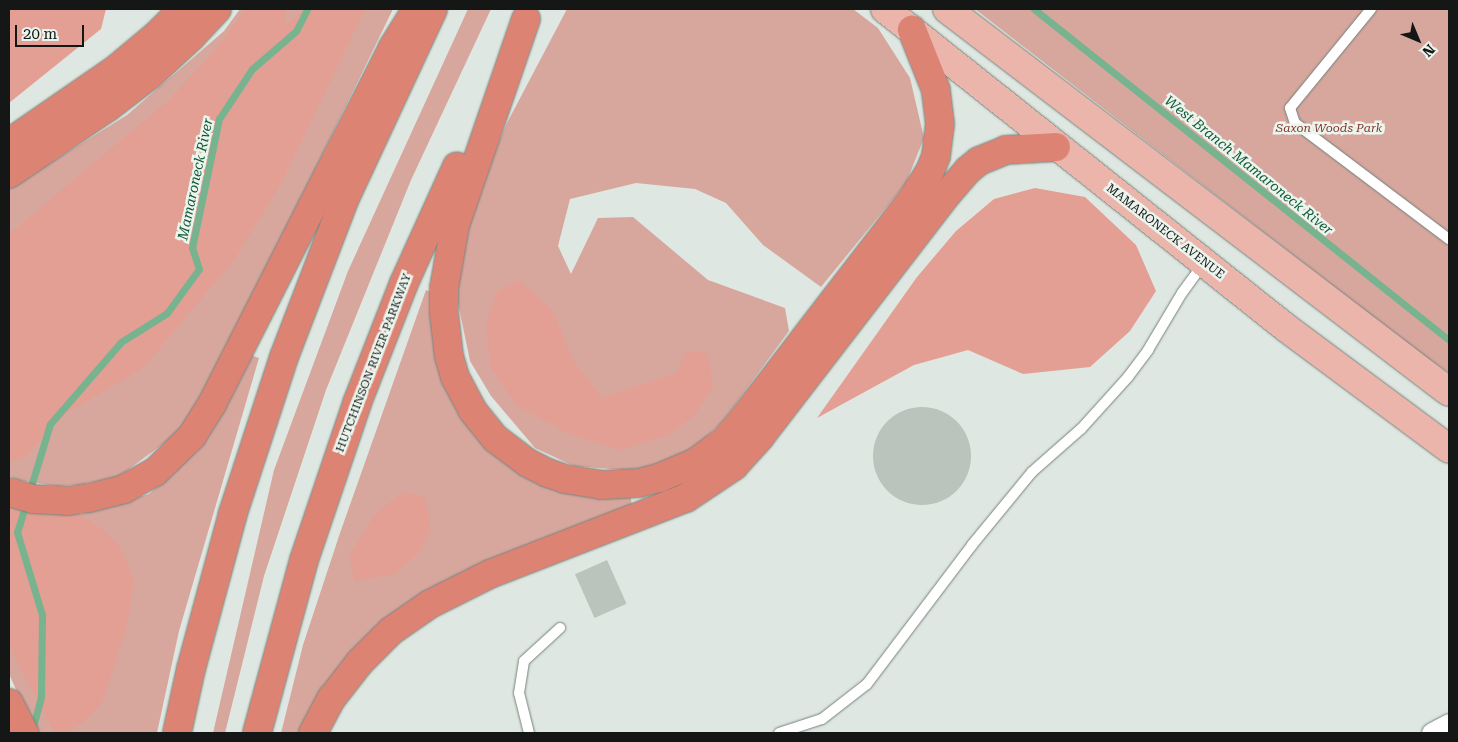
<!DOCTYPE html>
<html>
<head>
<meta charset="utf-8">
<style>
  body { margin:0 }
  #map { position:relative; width:1458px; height:742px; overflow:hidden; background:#dee7e1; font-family:"Roboto Serif",serif }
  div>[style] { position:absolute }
  .green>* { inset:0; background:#d7a79e }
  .forest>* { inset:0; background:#e39f93 }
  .stream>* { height:7px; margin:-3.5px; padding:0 3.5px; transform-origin:3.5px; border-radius:3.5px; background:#77b38e }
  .building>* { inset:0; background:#bac4bd; transform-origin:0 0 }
  .round { border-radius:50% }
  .roads { filter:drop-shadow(0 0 1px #78817b) drop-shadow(0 0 1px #78817b) }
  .lane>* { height:10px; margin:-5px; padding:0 5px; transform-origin:5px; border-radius:5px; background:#fff }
  .street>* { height:21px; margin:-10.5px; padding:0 10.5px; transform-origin:10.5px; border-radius:10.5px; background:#fff }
  .primary>* { height:28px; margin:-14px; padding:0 14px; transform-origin:14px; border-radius:14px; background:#ebb5ac }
  .highway>* { height:28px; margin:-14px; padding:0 14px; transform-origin:14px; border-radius:14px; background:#dd8374 }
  span { translate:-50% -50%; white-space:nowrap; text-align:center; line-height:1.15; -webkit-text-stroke:5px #ebf5ee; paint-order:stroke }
  .park-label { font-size:12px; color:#843429; font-style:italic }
  .street-label { font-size:12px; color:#141715 }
  .water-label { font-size:14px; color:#105835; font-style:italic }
  .frame { position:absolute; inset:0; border:10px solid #141715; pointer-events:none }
  .north { position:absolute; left:1393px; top:15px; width:50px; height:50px; -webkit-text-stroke:4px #ebf5ee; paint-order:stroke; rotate:135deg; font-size:14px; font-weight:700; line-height:20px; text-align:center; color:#141715 }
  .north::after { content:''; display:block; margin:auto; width:18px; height:22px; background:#141715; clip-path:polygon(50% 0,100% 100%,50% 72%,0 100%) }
  .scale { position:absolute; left:15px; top:25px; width:69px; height:22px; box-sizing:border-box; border:2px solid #141715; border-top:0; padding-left:6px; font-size:15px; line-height:18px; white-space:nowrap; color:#141715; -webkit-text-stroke:4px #ebf5ee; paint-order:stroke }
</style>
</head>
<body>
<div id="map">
  <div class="green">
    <i style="clip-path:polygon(240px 9px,393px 9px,222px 361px,178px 433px,118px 477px,79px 485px,56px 486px,19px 480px,9px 476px,9px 189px,127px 115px,224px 31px)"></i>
    <i style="clip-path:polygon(468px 9px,491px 9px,411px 180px,326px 390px,264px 576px,225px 733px,213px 733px,274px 470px,348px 271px)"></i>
    <i style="clip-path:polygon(567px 9px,853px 9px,878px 28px,910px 78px,924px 138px,906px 183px,821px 287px,763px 245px,726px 203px,695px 189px,636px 183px,570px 199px,558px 246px,571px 274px,598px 218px,633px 217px,708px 280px,785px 308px,789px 331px,722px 422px,689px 453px,637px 471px,574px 466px,535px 448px,491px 396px,470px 361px,458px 303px,458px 265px,471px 208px,507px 123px)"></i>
    <i style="clip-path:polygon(975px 9px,1449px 9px,1449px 373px,1423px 355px)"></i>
    <i style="clip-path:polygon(426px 290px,436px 294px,434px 344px,453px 403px,486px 449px,563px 492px,631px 498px,632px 509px,465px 571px,307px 733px,281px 733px,303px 645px,340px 533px)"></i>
    <i style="clip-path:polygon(251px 355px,259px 358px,179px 631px,157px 733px,36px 733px,9px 674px,9px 505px,50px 514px,82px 514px,149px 494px,197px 451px)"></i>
  </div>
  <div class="forest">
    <i style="clip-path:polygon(9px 9px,106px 9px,101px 29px,9px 103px)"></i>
    <i style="clip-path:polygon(246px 9px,286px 9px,286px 24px,306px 9px,365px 9px,282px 182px,234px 260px,143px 368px,64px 415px,24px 458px,9px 461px,9px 234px,168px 101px,214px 51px)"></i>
    <i style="clip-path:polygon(1035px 188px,1085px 197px,1136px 245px,1156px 291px,1130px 331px,1090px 367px,1023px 374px,968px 350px,914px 365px,817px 418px,917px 277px,956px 231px,994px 199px)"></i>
    <i style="clip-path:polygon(519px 280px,553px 311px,572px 358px,602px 398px,676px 373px,686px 352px,705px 351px,709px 360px,713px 385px,696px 414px,669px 435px,621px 450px,569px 434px,518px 407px,491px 368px,486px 324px,497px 291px)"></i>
    <i style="clip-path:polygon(403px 492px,424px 497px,428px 508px,429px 531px,418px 554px,395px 574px,355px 581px,349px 556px,376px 513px)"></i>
    <i style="clip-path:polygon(11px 506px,50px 514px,75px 514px,92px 521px,119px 545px,134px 579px,127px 625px,102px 703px,84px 722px,65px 733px,53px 731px,9px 646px,9px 507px)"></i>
  </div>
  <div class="stream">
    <i style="left:1034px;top:9px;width:531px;rotate:38.58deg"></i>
    <i style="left:29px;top:493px;width:72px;rotate:-73.1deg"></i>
    <i style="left:50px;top:424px;width:108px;rotate:-49.1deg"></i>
    <i style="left:121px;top:342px;width:54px;rotate:-32.2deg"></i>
    <i style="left:167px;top:313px;width:54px;rotate:-54deg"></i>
    <i style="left:199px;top:269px;width:22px;rotate:-108deg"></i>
    <i style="left:192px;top:248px;width:132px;rotate:-78.2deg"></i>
    <i style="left:219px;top:119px;width:60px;rotate:-56.6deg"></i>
    <i style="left:252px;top:69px;width:58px;rotate:-40.8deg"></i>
    <i style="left:296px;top:31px;width:25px;rotate:-63deg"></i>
    <i style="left:26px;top:503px;width:30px;rotate:107deg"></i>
    <i style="left:17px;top:532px;width:87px;rotate:73.2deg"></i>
    <i style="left:42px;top:615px;width:82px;rotate:90.7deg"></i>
    <i style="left:41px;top:697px;width:35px;rotate:105deg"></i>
  </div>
  <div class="building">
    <i class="round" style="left:873px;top:407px;width:98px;height:98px"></i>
    <i style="left:607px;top:560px;width:48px;height:35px;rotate:66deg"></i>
  </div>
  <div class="roads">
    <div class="lane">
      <i style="left:1371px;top:9px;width:128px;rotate:129.3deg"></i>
      <i style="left:1290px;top:108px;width:16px;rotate:72deg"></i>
      <i style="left:1295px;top:123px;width:193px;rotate:37deg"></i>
      <i style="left:529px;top:733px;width:41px;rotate:-104deg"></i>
      <i style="left:519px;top:693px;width:32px;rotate:-81deg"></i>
      <i style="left:524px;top:661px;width:49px;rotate:-42.5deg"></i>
      <i style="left:779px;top:733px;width:45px;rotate:-18deg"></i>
      <i style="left:822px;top:719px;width:57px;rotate:-37.9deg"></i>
      <i style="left:867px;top:684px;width:174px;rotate:-52.9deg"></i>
      <i style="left:972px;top:545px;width:94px;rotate:-50.6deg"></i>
      <i style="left:1032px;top:472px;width:65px;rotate:-41.3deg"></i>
      <i style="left:1081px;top:429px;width:70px;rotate:-47.9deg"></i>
      <i style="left:1128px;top:377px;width:34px;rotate:-53deg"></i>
      <i style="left:1148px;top:350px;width:66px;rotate:-59.2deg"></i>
      <i style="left:1182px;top:293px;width:37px;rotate:-54deg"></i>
    </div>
    <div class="street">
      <i style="left:1432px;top:733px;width:19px;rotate:-28deg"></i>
    </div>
    <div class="primary">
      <i style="left:885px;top:9px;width:511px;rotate:38.48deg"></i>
      <i style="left:1285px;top:327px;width:204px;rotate:36.6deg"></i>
      <i style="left:947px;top:9px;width:631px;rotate:37.34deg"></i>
    </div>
    <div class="highway">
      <i style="left:526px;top:19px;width:218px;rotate:109deg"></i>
      <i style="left:455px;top:225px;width:64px;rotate:99.9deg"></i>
      <i style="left:444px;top:288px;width:25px;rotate:90deg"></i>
      <i style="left:444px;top:313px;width:43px;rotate:83.4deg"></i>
      <i style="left:449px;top:356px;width:22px;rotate:74deg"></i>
      <i style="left:455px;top:377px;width:38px;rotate:62deg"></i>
      <i style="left:473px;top:411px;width:36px;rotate:51deg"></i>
      <i style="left:496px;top:439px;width:40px;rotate:37deg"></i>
      <i style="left:528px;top:463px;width:22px;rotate:27deg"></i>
      <i style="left:548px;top:473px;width:18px;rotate:19deg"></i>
      <i style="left:565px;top:479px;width:36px;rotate:9deg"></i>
      <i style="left:601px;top:485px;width:38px;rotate:-3deg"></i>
      <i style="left:639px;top:483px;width:21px;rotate:-14deg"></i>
      <i style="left:659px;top:478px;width:39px;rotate:-23deg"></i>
      <i style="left:695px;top:463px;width:35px;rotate:-37deg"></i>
      <i style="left:723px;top:442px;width:18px;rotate:-47deg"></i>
      <i style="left:735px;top:429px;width:292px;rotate:-52.4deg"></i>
      <i style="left:913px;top:198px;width:32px;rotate:-58deg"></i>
      <i style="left:930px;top:171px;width:16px;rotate:-68deg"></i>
      <i style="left:936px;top:156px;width:32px;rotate:-83deg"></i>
      <i style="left:940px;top:124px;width:34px;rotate:-97deg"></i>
      <i style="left:936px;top:90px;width:65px;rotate:-111.8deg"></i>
      <i style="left:9px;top:143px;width:129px;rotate:-34.6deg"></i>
      <i style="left:115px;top:70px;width:53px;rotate:-39.7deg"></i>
      <i style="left:156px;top:36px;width:38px;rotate:-45deg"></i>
      <i style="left:9px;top:174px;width:118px;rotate:-34deg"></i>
      <i style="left:107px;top:108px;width:54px;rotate:-37.5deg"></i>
      <i style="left:150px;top:75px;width:56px;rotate:-42.8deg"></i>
      <i style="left:191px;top:37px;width:38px;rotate:-47deg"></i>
      <i style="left:9px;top:492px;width:25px;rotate:16deg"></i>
      <i style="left:33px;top:499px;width:34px;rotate:3deg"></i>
      <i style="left:67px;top:501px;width:22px;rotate:-8deg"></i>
      <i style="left:89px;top:498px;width:36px;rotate:-14deg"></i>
      <i style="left:124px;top:489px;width:35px;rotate:-29deg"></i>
      <i style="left:155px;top:472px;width:52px;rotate:-44.2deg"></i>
      <i style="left:192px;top:436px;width:38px;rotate:-58deg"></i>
      <i style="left:212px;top:404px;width:400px;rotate:-63.1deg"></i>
      <i style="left:393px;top:47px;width:44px;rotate:-58.1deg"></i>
      <i style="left:9px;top:703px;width:34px;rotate:63deg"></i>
      <i style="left:177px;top:733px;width:66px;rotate:-77.7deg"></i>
      <i style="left:191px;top:669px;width:162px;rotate:-74.9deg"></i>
      <i style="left:233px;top:513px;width:164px;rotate:-71.9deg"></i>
      <i style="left:284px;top:357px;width:170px;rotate:-69deg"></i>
      <i style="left:345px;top:198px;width:208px;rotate:-65deg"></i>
      <i style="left:257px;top:733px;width:179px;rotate:-74.8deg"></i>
      <i style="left:304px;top:560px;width:166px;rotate:-71.3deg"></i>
      <i style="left:357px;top:403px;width:129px;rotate:-68.6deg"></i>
      <i style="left:404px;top:283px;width:128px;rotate:-65.6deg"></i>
      <i style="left:313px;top:733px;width:40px;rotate:-62deg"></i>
      <i style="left:332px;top:698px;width:46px;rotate:-52.1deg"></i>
      <i style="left:360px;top:662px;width:44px;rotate:-45deg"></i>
      <i style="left:391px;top:631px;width:47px;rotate:-34.7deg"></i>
      <i style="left:430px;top:604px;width:67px;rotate:-26.6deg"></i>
      <i style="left:490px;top:574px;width:210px;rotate:-21.2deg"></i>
      <i style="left:686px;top:498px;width:58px;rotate:-33.7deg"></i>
      <i style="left:734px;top:466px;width:39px;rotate:-48deg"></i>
      <i style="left:760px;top:437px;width:308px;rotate:-52.4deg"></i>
      <i style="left:948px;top:193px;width:30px;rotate:-49deg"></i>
      <i style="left:968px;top:170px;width:14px;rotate:-39deg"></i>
      <i style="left:979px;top:161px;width:29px;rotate:-22deg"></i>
      <i style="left:1006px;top:150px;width:50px;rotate:-3.4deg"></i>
    </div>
  </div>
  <div class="park-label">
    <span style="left:1329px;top:129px">Saxon Woods Park</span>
  </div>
  <div class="street-label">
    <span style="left:1165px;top:232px;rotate:38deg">MAMARONECK AVENUE</span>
    <span style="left:374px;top:363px;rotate:-69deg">HUTCHINSON RIVER PARKWAY</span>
  </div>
  <div class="water-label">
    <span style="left:1249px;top:165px;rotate:39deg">West Branch Mamaroneck River</span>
    <span style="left:195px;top:179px;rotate:-78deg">Mamaroneck River</span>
  </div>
  <div class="frame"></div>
  <div class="north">N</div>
  <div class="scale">20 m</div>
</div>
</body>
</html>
